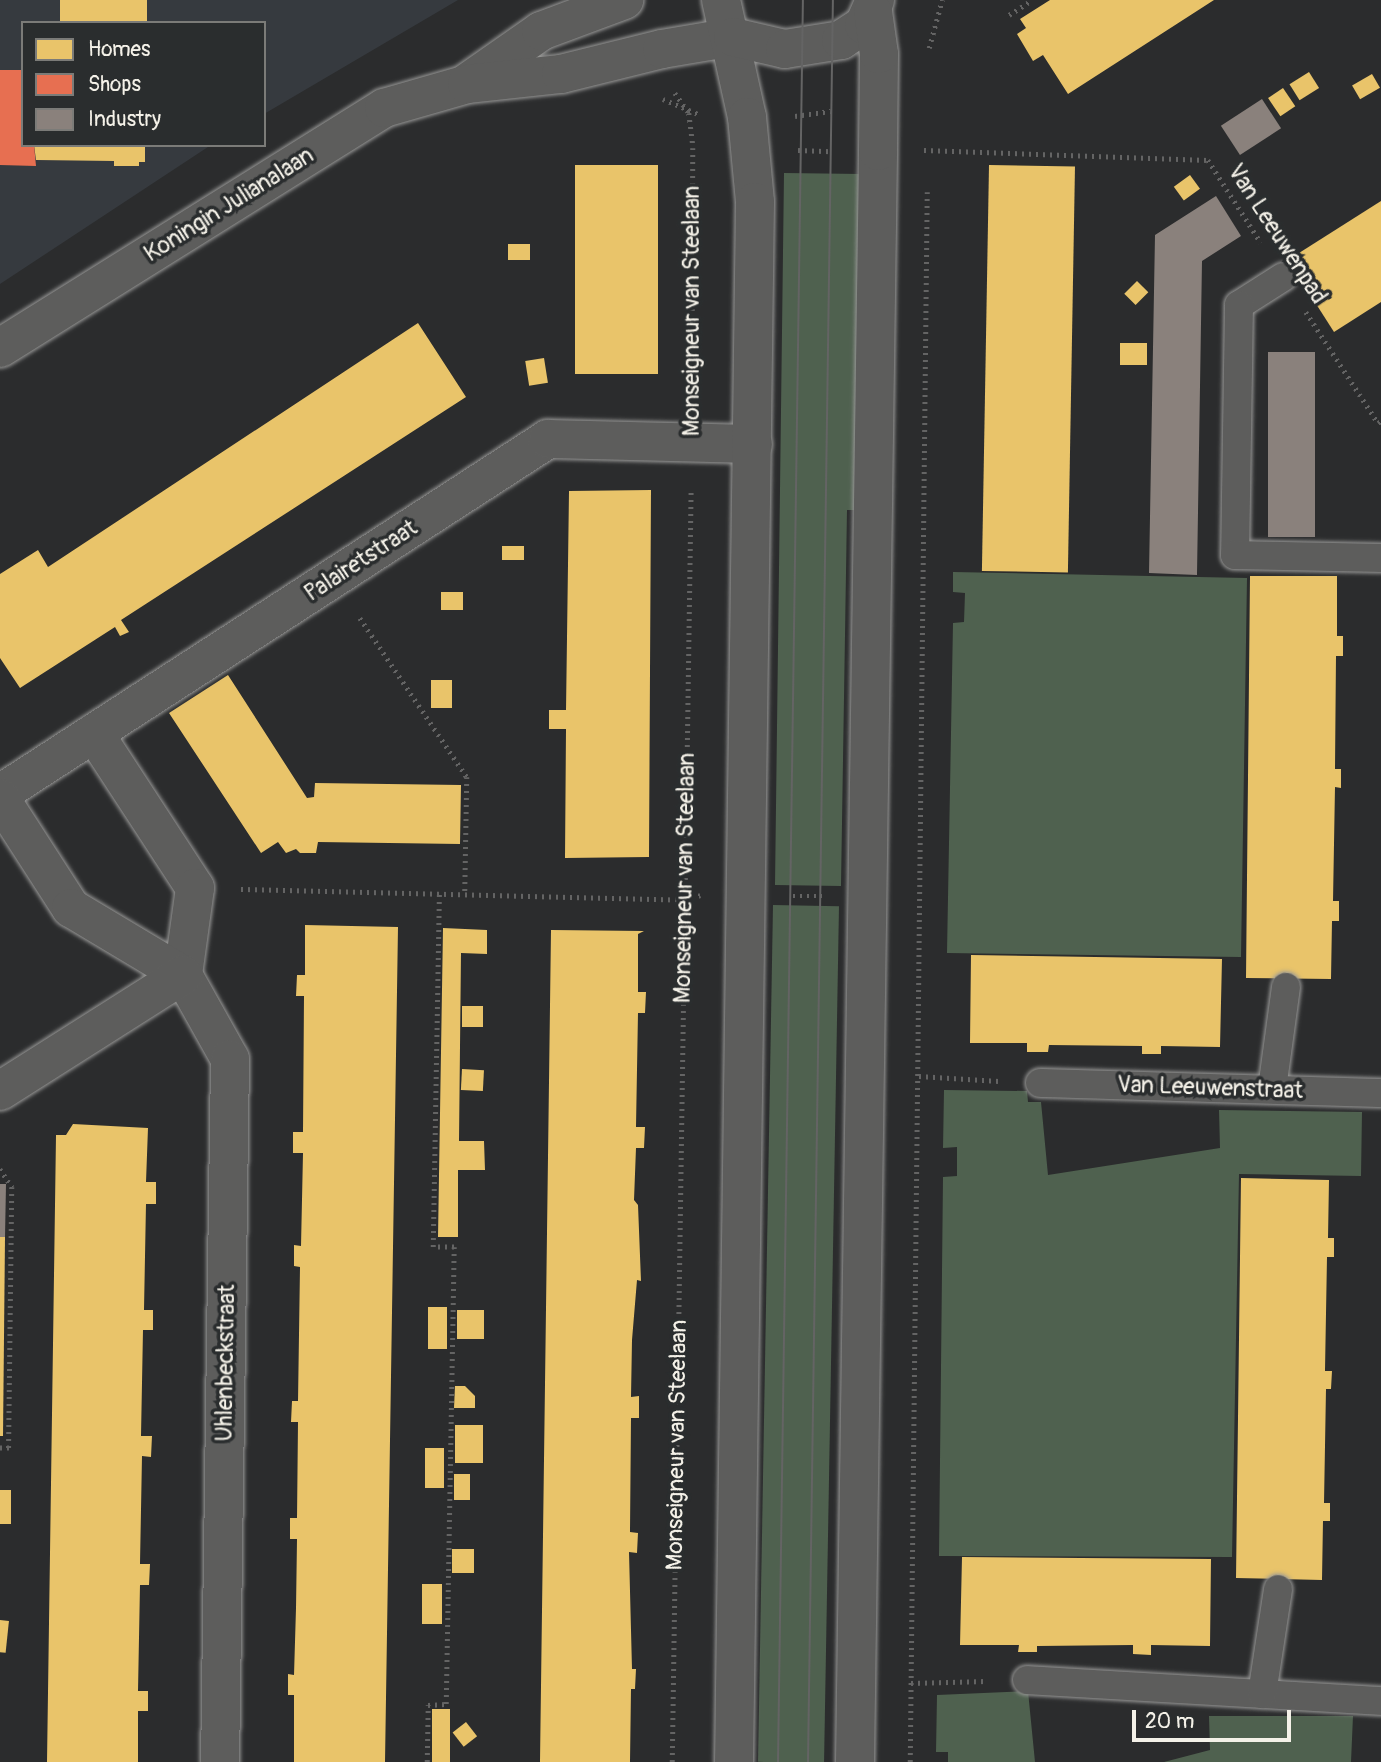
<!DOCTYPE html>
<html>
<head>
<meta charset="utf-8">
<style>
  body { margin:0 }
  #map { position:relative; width:1381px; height:1762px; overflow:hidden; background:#2b2c2d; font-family:Pangolin,sans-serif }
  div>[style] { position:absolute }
  .built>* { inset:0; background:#363a3f }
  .green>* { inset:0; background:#4f614f; transform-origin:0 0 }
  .homes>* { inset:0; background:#e9c46a; transform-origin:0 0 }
  .shops>* { inset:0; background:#e76f51 }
  .industry>* { inset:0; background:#8a817c; transform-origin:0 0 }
  .path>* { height:4.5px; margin-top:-2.25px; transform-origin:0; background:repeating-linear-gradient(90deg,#646464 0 2px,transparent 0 7px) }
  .roads { filter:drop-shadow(0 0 2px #979796) drop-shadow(0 0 2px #979796) }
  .service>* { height:28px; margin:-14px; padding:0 14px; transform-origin:14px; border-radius:14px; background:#5d5d5c }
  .minor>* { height:38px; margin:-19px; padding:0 19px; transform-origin:19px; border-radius:19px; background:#5d5d5c }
  .secondary>* { height:38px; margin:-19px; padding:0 19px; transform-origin:19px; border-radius:19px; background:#5d5d5c }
  .tram>* { height:2px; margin:-1px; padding:0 1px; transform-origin:1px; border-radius:1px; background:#646464 }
  span { translate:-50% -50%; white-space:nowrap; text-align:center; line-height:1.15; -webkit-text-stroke:7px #2a2d2e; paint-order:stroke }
  .street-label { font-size:23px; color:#f4f1e8 }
  .legend { position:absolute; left:21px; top:21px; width:245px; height:126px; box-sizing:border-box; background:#2a2d2e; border:2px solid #7b7b78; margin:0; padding:9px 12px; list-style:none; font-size:21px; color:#f4f1e8 }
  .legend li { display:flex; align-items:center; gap:14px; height:35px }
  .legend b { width:35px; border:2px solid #7b7b78 }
  .scale { position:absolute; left:1132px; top:1710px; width:159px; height:32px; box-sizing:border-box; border:4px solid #f4f1e8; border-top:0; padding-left:9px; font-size:21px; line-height:24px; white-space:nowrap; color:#f4f1e8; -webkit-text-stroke:5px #2a2d2e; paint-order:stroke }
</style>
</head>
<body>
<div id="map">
  <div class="built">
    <i style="clip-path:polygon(0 0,458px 0,264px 114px,264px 23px,23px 23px,23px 145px,211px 145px,0 284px)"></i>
  </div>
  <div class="green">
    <i style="clip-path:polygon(784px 173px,862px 174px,858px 510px,847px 510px,841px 886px,775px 885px)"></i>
    <i style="clip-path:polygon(953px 572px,1247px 578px,1241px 957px,947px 953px,953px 623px,964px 622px,965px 593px,953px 592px)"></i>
    <i style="left:773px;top:905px;width:66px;height:857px;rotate:1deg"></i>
    <i style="clip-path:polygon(944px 1090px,1027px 1091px,1028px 1102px,1041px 1102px,1048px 1175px,1220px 1148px,1219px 1110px,1362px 1112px,1361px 1176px,1239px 1174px,1232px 1557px,939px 1556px,943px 1177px,957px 1176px,957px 1147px,943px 1148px)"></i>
    <i style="clip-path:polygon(1028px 1691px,1035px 1762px,948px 1762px,948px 1752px,936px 1752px,937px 1695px)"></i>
    <i style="clip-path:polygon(1209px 1716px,1353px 1716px,1351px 1762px,1164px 1762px,1210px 1750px)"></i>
  </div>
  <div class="homes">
    <i style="left:60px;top:0;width:87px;height:23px"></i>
    <i style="clip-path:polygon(1050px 0,1214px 0,1068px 94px,1043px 55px,1033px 61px,1017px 34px,1026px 28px,1020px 19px)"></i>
    <i style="left:1309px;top:72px;width:19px;height:23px;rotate:58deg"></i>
    <i style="left:1372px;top:74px;width:16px;height:23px;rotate:60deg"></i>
    <i style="left:1283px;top:88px;width:22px;height:18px;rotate:56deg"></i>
    <i style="clip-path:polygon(34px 145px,145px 145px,145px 162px,139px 162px,139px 166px,114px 166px,114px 161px,36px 160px)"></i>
    <i style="left:575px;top:165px;width:83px;height:209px"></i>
    <i style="left:989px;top:165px;width:86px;height:406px;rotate:1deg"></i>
    <i style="left:1190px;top:175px;width:17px;height:20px;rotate:54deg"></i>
    <i style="clip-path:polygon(1381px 201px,1381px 302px,1334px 332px,1288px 260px)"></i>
    <i style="left:508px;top:244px;width:22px;height:16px"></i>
    <i style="left:1137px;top:281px;width:16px;height:18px;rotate:45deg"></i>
    <i style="clip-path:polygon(418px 323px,466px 397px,121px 620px,129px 632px,120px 636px,115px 627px,20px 688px,0 658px,0 574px,38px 550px,48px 567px)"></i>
    <i style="left:1120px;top:343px;width:27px;height:22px"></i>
    <i style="left:544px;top:358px;width:25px;height:19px;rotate:81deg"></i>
    <i style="clip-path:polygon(651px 490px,649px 857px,565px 858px,566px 729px,549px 729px,549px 710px,566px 710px,569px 491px)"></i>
    <i style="left:502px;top:546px;width:22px;height:14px"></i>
    <i style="clip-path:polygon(1250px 576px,1337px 576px,1337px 636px,1343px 636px,1343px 656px,1336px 656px,1335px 769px,1341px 769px,1341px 788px,1335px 787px,1333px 901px,1339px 901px,1339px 921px,1332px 921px,1331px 979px,1246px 978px)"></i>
    <i style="left:441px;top:592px;width:22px;height:18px"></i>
    <i style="clip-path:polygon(228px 675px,307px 798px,314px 797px,315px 783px,461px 785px,460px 844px,318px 842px,316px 853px,300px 853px,296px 849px,286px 853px,278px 842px,261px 853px,169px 713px)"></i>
    <i style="left:452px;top:680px;width:28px;height:21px;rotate:90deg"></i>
    <i style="clip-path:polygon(305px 925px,398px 927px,385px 1762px,294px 1762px,294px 1695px,288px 1695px,288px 1674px,294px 1675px,296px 1608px,297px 1539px,290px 1539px,290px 1518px,297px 1518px,298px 1422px,291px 1422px,292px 1401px,298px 1401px,300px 1267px,294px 1266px,294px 1245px,301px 1246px,303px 1153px,293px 1153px,293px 1132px,303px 1132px,304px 996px,296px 996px,297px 975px,305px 975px)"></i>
    <i style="clip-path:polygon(443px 928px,487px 930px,487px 954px,461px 953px,459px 1141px,484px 1141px,485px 1170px,458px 1170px,458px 1237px,438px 1237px)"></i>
    <i style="clip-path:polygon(551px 930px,644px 931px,638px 934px,638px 992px,646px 992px,645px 1013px,638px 1013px,636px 1127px,645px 1127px,644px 1148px,636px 1148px,634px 1200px,638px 1205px,641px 1281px,637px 1280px,632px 1340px,631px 1397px,639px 1396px,639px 1418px,631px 1418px,630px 1532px,638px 1533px,637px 1553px,629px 1552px,632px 1669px,636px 1669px,635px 1689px,631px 1689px,630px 1762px,540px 1762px)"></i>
    <i style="clip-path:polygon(971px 955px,1222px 959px,1220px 1047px,1161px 1046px,1161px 1054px,1142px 1054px,1142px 1046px,1049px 1045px,1048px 1052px,1027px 1052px,1027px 1043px,970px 1043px)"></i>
    <i style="left:462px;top:1006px;width:21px;height:21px"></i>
    <i style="left:462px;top:1069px;width:22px;height:21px;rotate:3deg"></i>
    <i style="clip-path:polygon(73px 1124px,148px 1128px,146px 1182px,156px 1182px,156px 1204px,146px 1204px,144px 1310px,153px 1310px,153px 1330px,143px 1330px,141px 1436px,152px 1436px,151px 1457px,142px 1456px,140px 1564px,150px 1564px,149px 1585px,140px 1585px,138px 1691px,148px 1691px,148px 1711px,138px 1711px,138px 1762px,47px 1762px,56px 1135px,66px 1135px)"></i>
    <i style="clip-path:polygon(1241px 1178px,1329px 1180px,1328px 1238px,1334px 1238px,1334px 1257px,1327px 1257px,1325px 1371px,1332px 1371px,1331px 1389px,1326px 1389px,1324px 1503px,1330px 1503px,1330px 1521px,1323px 1521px,1322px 1580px,1236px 1578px)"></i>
    <i style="clip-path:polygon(0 1237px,5px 1237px,3px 1436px,0 1436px)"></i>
    <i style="left:428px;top:1307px;width:19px;height:42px"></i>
    <i style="left:457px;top:1310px;width:27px;height:29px"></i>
    <i style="clip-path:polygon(455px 1386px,465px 1386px,475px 1396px,475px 1408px,454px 1408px)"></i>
    <i style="left:455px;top:1425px;width:28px;height:38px"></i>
    <i style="left:425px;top:1448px;width:19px;height:40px"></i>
    <i style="left:454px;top:1474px;width:16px;height:26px"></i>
    <i style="left:0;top:1490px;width:11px;height:34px"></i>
    <i style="left:452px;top:1549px;width:22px;height:24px"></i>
    <i style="clip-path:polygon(962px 1557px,1211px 1559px,1210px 1646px,1151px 1645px,1151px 1655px,1133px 1654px,1133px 1645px,1037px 1646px,1037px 1652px,1018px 1652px,1019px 1645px,960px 1645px)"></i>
    <i style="left:422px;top:1584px;width:20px;height:40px"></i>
    <i style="left:0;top:1620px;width:9px;height:32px;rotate:6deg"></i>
    <i style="left:432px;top:1709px;width:18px;height:53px"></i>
    <i style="left:466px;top:1722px;width:18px;height:17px;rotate:52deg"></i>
  </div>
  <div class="shops">
    <i style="clip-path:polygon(0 70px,23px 70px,23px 145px,34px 145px,36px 166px,0 165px)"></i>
  </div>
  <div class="industry">
    <i style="left:1262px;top:99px;width:35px;height:49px;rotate:57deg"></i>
    <i style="clip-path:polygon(1216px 196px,1241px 236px,1202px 261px,1197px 575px,1149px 573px,1155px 235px)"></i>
    <i style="left:1268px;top:352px;width:47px;height:185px"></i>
    <i style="clip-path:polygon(0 1184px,6px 1184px,5px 1237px,0 1237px)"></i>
  </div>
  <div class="path">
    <i style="left:1009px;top:15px;width:27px;rotate:-33deg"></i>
    <i style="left:929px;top:48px;width:50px;rotate:-74.8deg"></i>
    <i style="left:675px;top:93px;width:24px;rotate:55deg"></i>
    <i style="left:689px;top:113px;width:35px;rotate:83deg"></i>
    <i style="left:693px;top:148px;width:247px;rotate:90.2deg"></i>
    <i style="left:663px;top:99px;width:39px;rotate:23deg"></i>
    <i style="left:795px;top:116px;width:36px;rotate:-8deg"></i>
    <i style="left:798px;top:150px;width:33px;rotate:2deg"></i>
    <i style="left:924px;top:150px;width:284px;rotate:2deg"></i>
    <i style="left:1208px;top:160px;width:98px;rotate:57.4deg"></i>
    <i style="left:1306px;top:312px;width:132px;rotate:57deg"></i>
    <i style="left:1378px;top:423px;width:4px;rotate:-34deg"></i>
    <i style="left:360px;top:618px;width:192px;rotate:56.1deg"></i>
    <i style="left:467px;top:777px;width:118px;rotate:91deg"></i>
    <i style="left:241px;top:889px;width:444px;rotate:1.4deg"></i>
    <i style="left:685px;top:900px;width:16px;rotate:-18deg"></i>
    <i style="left:793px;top:896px;width:29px"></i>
    <i style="left:919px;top:1076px;width:80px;rotate:3.6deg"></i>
    <i style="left:0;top:1169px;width:22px;rotate:56deg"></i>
    <i style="left:12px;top:1187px;width:261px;rotate:90.7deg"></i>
    <i style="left:9px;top:1448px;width:9px;rotate:180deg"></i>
    <i style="left:911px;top:1683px;width:76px;rotate:-1.5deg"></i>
    <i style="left:427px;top:1762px;width:57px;rotate:-89deg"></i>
    <i style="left:428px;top:1705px;width:18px;rotate:-3deg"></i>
    <i style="left:446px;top:1704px;width:457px;rotate:-89deg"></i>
    <i style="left:454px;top:1247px;width:21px;rotate:180deg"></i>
    <i style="left:433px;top:1247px;width:353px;rotate:-89deg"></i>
    <i style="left:672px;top:1762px;width:1274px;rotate:-89.15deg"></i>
    <i style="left:910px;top:1762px;width:1570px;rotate:-89.38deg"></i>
  </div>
  <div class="roads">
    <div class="service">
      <i style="left:1283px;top:277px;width:52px;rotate:147.5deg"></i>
      <i style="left:1239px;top:305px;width:250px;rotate:90.9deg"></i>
      <i style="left:1235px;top:555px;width:146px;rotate:1.2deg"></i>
      <i style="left:1040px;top:1083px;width:341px;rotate:1.7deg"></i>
      <i style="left:1272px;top:1089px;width:103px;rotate:-82.2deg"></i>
      <i style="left:1027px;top:1680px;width:355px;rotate:3.4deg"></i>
      <i style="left:1262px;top:1694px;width:106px;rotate:-81.3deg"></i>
    </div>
    <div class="minor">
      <i style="left:468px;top:82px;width:89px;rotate:-34.9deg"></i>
      <i style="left:541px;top:31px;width:89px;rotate:-20.5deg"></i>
      <i style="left:0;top:348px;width:453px;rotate:-32deg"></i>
      <i style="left:384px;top:108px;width:86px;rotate:-16.1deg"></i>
      <i style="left:467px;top:84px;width:95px;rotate:-6.1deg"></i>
      <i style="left:561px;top:74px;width:104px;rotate:-13.9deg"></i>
      <i style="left:662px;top:49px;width:72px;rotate:-9.6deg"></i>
      <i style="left:94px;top:733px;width:185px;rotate:56.9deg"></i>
      <i style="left:195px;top:888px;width:88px;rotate:97.9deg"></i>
      <i style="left:0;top:794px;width:653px;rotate:-32.94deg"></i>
      <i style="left:548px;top:439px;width:205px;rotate:1.4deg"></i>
      <i style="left:0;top:798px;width:131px;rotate:57.2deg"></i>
      <i style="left:71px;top:908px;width:131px;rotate:30.9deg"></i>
      <i style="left:183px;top:975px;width:96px;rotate:60.8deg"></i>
      <i style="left:230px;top:1059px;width:703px;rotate:90.81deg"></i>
      <i style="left:0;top:1091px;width:217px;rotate:-32.4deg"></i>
    </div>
    <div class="secondary">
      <i style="left:721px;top:0;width:120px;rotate:77.5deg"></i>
      <i style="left:747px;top:117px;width:85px;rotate:84.6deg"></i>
      <i style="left:755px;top:202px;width:1560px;rotate:90.77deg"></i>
      <i style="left:733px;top:37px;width:53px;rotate:13deg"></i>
      <i style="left:785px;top:49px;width:57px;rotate:-9.1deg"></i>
      <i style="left:841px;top:40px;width:27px;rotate:-33deg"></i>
      <i style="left:864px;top:25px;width:27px;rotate:-66deg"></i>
      <i style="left:855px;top:1762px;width:1611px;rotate:-89.18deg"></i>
      <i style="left:878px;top:151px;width:97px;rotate:-89.4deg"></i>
      <i style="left:879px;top:54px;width:42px;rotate:-98.1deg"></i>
    </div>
  </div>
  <div class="tram">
    <i style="left:778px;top:1762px;width:1762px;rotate:-89.19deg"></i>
    <i style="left:808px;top:1762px;width:1762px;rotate:-89.19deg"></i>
  </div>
  <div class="street-label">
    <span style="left:229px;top:205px;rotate:-32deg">Koningin Julianalaan</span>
    <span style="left:1277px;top:234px;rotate:57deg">Van Leeuwenpad</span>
    <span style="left:692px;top:311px;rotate:-90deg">Monseigneur van Steelaan</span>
    <span style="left:361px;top:561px;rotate:-33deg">Palairetstraat</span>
    <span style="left:685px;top:878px;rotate:-89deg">Monseigneur van Steelaan</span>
    <span style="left:1210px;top:1088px;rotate:2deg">Van Leeuwenstraat</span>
    <span style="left:226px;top:1363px;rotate:-89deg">Uhlenbeckstraat</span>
    <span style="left:677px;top:1445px;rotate:-89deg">Monseigneur van Steelaan</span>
  </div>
  <ul class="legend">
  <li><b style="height:19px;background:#e9c46a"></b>Homes</li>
  <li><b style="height:19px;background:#e76f51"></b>Shops</li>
  <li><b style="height:19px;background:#8a817c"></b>Industry</li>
  </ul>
  <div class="scale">20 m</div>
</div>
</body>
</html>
